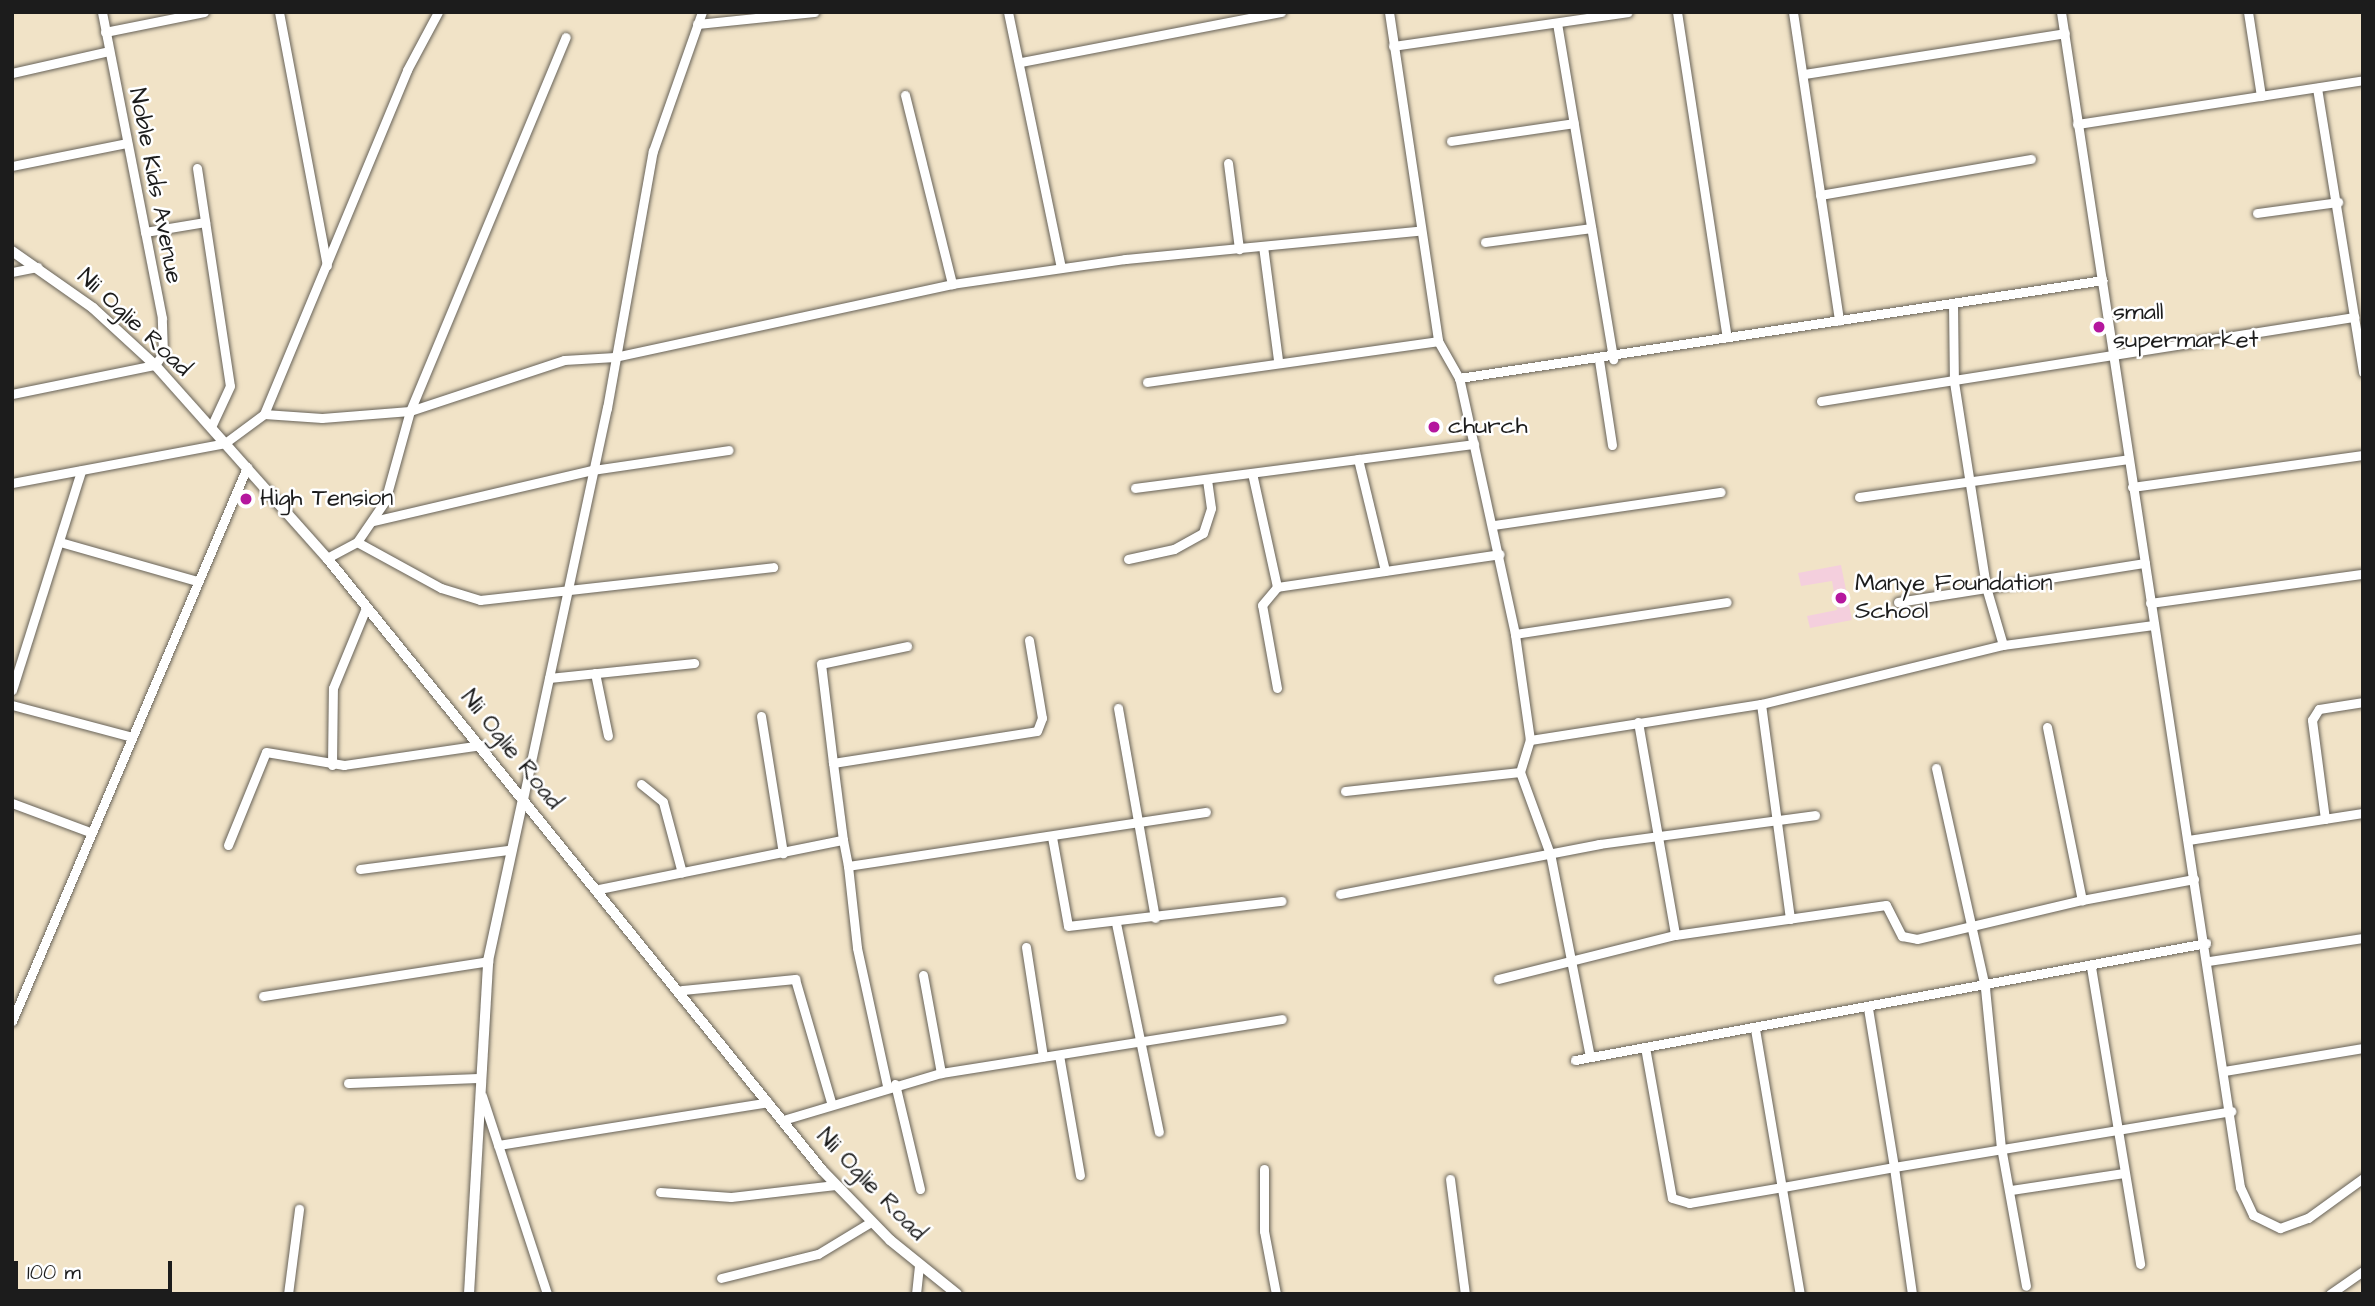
<!DOCTYPE html>
<html>
<head>
<meta charset="utf-8">
<style>
  body { margin:0 }
  #map { position:relative; width:2375px; height:1306px; overflow:hidden; background:#f1e3c7; font-family:"Architects Daughter",sans-serif }
  div>[style] { position:absolute }
  .built>* { inset:0; background:#f4cfdd }
  .roads { filter:drop-shadow(0 0 2px #676258) drop-shadow(0 0 2px #676258) }
  .minor>* { height:9px; margin:-4.5px; padding:0 4.5px; transform-origin:4.5px; border-radius:4.5px; background:#fff }
  .tertiary>* { height:10px; margin:-5px; padding:0 5px; transform-origin:5px; border-radius:5px; background:#fff }
  .dots>* { width:19px; height:19px; translate:-50% -50%; box-sizing:border-box; border:4px solid #fff; border-radius:50% }
  span { translate:-50% -50%; white-space:nowrap; text-align:center; line-height:1.15; -webkit-text-stroke:5px #fff; paint-order:stroke }
  .street-label { font-size:24px; color:#1c1c1c }
  .poi-label { font-size:24px; color:#1c1c1c }
  .left { translate:0 -50%; text-align:left }
  .frame { position:absolute; inset:0; border:14px solid #1c1c1c; pointer-events:none }
  .scale { position:absolute; left:14px; top:1261px; width:158px; height:32px; box-sizing:border-box; border:4px solid #1c1c1c; border-top:0; padding-left:9px; font-size:21px; line-height:24px; white-space:nowrap; color:#1c1c1c; -webkit-text-stroke:5px #fff; paint-order:stroke }
</style>
</head>
<body>
<div id="map">
  <div class="built">
    <i style="clip-path:polygon(1841px 565px,1852px 620px,1810px 628px,1807px 616px,1837px 610px,1832px 581px,1801px 586px,1798px 573px)"></i>
  </div>
  <div class="roads">
    <div class="minor">
      <i style="left:279px;top:12px;width:258px;rotate:79.3deg"></i>
      <i style="left:1008px;top:12px;width:261px;rotate:78.3deg"></i>
      <i style="left:1389px;top:12px;width:333px;rotate:81.5deg"></i>
      <i style="left:1438px;top:341px;width:43px;rotate:60.4deg"></i>
      <i style="left:1677px;top:12px;width:329px;rotate:81.3deg"></i>
      <i style="left:1793px;top:12px;width:312px;rotate:81.5deg"></i>
      <i style="left:2061px;top:12px;width:1189px;rotate:81.34deg"></i>
      <i style="left:2240px;top:1187px;width:31px;rotate:65deg"></i>
      <i style="left:2253px;top:1215px;width:30px;rotate:26deg"></i>
      <i style="left:2280px;top:1228px;width:30px;rotate:-20deg"></i>
      <i style="left:2308px;top:1218px;width:68px;rotate:-36deg"></i>
      <i style="left:2248px;top:12px;width:85px;rotate:81.2deg"></i>
      <i style="left:1557px;top:23px;width:341px;rotate:80.5deg"></i>
      <i style="left:697px;top:24px;width:118px;rotate:-5.9deg"></i>
      <i style="left:105px;top:32px;width:101px;rotate:-11.4deg"></i>
      <i style="left:1393px;top:46px;width:237px;rotate:-8.2deg"></i>
      <i style="left:1021px;top:62px;width:265px;rotate:-10.9deg"></i>
      <i style="left:12px;top:73px;width:99px;rotate:-12.8deg"></i>
      <i style="left:1804px;top:74px;width:264px;rotate:-8.9deg"></i>
      <i style="left:2317px;top:88px;width:232px;rotate:80.8deg"></i>
      <i style="left:905px;top:95px;width:195px;rotate:76deg"></i>
      <i style="left:2077px;top:124px;width:289px;rotate:-8.7deg"></i>
      <i style="left:1451px;top:141px;width:124px;rotate:-8.3deg"></i>
      <i style="left:1228px;top:163px;width:87px;rotate:82.7deg"></i>
      <i style="left:12px;top:166px;width:117px;rotate:-11.3deg"></i>
      <i style="left:197px;top:168px;width:220px;rotate:81.4deg"></i>
      <i style="left:230px;top:386px;width:45px;rotate:114.9deg"></i>
      <i style="left:1820px;top:195px;width:214px;rotate:-9.7deg"></i>
      <i style="left:2257px;top:213px;width:82px;rotate:-7.7deg"></i>
      <i style="left:145px;top:232px;width:61px;rotate:-9.5deg"></i>
      <i style="left:1485px;top:242px;width:107px;rotate:-7.5deg"></i>
      <i style="left:1263px;top:246px;width:115px;rotate:82.5deg"></i>
      <i style="left:12px;top:272px;width:26px;rotate:-11deg"></i>
      <i style="left:1953px;top:303px;width:79px;rotate:89.3deg"></i>
      <i style="left:1954px;top:382px;width:207px;rotate:81.1deg"></i>
      <i style="left:1986px;top:587px;width:60px;rotate:73.7deg"></i>
      <i style="left:1599px;top:360px;width:86px;rotate:81.3deg"></i>
      <i style="left:1147px;top:382px;width:294px;rotate:-8deg"></i>
      <i style="left:12px;top:394px;width:146px;rotate:-11.5deg"></i>
      <i style="left:155px;top:365px;width:14px;rotate:-56deg"></i>
      <i style="left:163px;top:353px;width:35px;rotate:-92deg"></i>
      <i style="left:162px;top:318px;width:312px;rotate:-101.1deg"></i>
      <i style="left:1821px;top:401px;width:540px;rotate:-8.96deg"></i>
      <i style="left:2354px;top:317px;width:56px;rotate:80.7deg"></i>
      <i style="left:264px;top:414px;width:373px;rotate:-67.4deg"></i>
      <i style="left:407px;top:70px;width:66px;rotate:-61.9deg"></i>
      <i style="left:1358px;top:459px;width:115px;rotate:76.4deg"></i>
      <i style="left:1252px;top:473px;width:117px;rotate:77.6deg"></i>
      <i style="left:12px;top:483px;width:217px;rotate:-10.6deg"></i>
      <i style="left:225px;top:443px;width:49px;rotate:-36.6deg"></i>
      <i style="left:264px;top:414px;width:58px;rotate:3.9deg"></i>
      <i style="left:322px;top:418px;width:88px;rotate:-4.5deg"></i>
      <i style="left:410px;top:411px;width:162px;rotate:-18.3deg"></i>
      <i style="left:564px;top:360px;width:51px;rotate:-3.4deg"></i>
      <i style="left:615px;top:357px;width:345px;rotate:-12.2deg"></i>
      <i style="left:952px;top:284px;width:175px;rotate:-8.2deg"></i>
      <i style="left:1125px;top:259px;width:293px;rotate:-5.5deg"></i>
      <i style="left:2132px;top:487px;width:233px;rotate:-7.9deg"></i>
      <i style="left:1135px;top:488px;width:342px;rotate:-7.4deg"></i>
      <i style="left:1859px;top:497px;width:272px;rotate:-8deg"></i>
      <i style="left:373px;top:521px;width:226px;rotate:-13.1deg"></i>
      <i style="left:593px;top:470px;width:137px;rotate:-8.4deg"></i>
      <i style="left:1494px;top:525px;width:229px;rotate:-8.3deg"></i>
      <i style="left:60px;top:542px;width:142px;rotate:15.9deg"></i>
      <i style="left:357px;top:542px;width:96px;rotate:28.7deg"></i>
      <i style="left:441px;top:588px;width:41px;rotate:17.1deg"></i>
      <i style="left:480px;top:600px;width:295px;rotate:-6.4deg"></i>
      <i style="left:327px;top:558px;width:34px;rotate:-28deg"></i>
      <i style="left:357px;top:542px;width:50px;rotate:-55.7deg"></i>
      <i style="left:385px;top:501px;width:93px;rotate:-74.5deg"></i>
      <i style="left:410px;top:411px;width:405px;rotate:-67.4deg"></i>
      <i style="left:1128px;top:559px;width:47px;rotate:-12.3deg"></i>
      <i style="left:1174px;top:549px;width:33px;rotate:-29deg"></i>
      <i style="left:1203px;top:533px;width:26px;rotate:-72deg"></i>
      <i style="left:1211px;top:508px;width:29px;rotate:-98deg"></i>
      <i style="left:1898px;top:602px;width:250px;rotate:-9deg"></i>
      <i style="left:2150px;top:603px;width:215px;rotate:-7.8deg"></i>
      <i style="left:1515px;top:634px;width:214px;rotate:-8.6deg"></i>
      <i style="left:595px;top:673px;width:64px;rotate:78.3deg"></i>
      <i style="left:549px;top:678px;width:146px;rotate:-5.9deg"></i>
      <i style="left:1277px;top:688px;width:84px;rotate:-100.2deg"></i>
      <i style="left:1262px;top:605px;width:23px;rotate:-50deg"></i>
      <i style="left:1277px;top:587px;width:225px;rotate:-8.4deg"></i>
      <i style="left:12px;top:690px;width:230px;rotate:-72.5deg"></i>
      <i style="left:1761px;top:704px;width:217px;rotate:82.3deg"></i>
      <i style="left:12px;top:705px;width:124px;rotate:14.9deg"></i>
      <i style="left:1118px;top:708px;width:213px;rotate:80deg"></i>
      <i style="left:761px;top:716px;width:139px;rotate:80.9deg"></i>
      <i style="left:1638px;top:722px;width:216px;rotate:80.1deg"></i>
      <i style="left:2047px;top:727px;width:177px;rotate:78.6deg"></i>
      <i style="left:2082px;top:900px;width:114px;rotate:-10.6deg"></i>
      <i style="left:1530px;top:740px;width:234px;rotate:-8.9deg"></i>
      <i style="left:1761px;top:704px;width:249px;rotate:-13.7deg"></i>
      <i style="left:2003px;top:645px;width:151px;rotate:-7.6deg"></i>
      <i style="left:833px;top:763px;width:100px;rotate:-96.9deg"></i>
      <i style="left:821px;top:664px;width:88px;rotate:-11.8deg"></i>
      <i style="left:332px;top:765px;width:77px;rotate:-89.3deg"></i>
      <i style="left:333px;top:688px;width:87px;rotate:-67.6deg"></i>
      <i style="left:1936px;top:768px;width:225px;rotate:77.4deg"></i>
      <i style="left:1985px;top:988px;width:160px;rotate:84.3deg"></i>
      <i style="left:2001px;top:1147px;width:141px;rotate:79.8deg"></i>
      <i style="left:641px;top:784px;width:28px;rotate:39deg"></i>
      <i style="left:663px;top:802px;width:73px;rotate:75deg"></i>
      <i style="left:1345px;top:791px;width:176px;rotate:-6.2deg"></i>
      <i style="left:523px;top:799px;width:400px;rotate:-77.9deg"></i>
      <i style="left:607px;top:408px;width:261px;rotate:-79.9deg"></i>
      <i style="left:653px;top:151px;width:147px;rotate:-70.6deg"></i>
      <i style="left:12px;top:803px;width:83px;rotate:20.4deg"></i>
      <i style="left:2325px;top:819px;width:100px;rotate:-97.5deg"></i>
      <i style="left:2312px;top:720px;width:13px;rotate:-58deg"></i>
      <i style="left:2319px;top:709px;width:45px;rotate:-9deg"></i>
      <i style="left:1052px;top:837px;width:90px;rotate:79.8deg"></i>
      <i style="left:1068px;top:926px;width:215px;rotate:-6.7deg"></i>
      <i style="left:843px;top:840px;width:26px;rotate:79deg"></i>
      <i style="left:848px;top:866px;width:362px;rotate:-8.6deg"></i>
      <i style="left:2188px;top:840px;width:177px;rotate:-8.8deg"></i>
      <i style="left:228px;top:845px;width:100px;rotate:-67.8deg"></i>
      <i style="left:266px;top:752px;width:79px;rotate:9.5deg"></i>
      <i style="left:344px;top:765px;width:138px;rotate:-8.3deg"></i>
      <i style="left:848px;top:866px;width:82px;rotate:83.7deg"></i>
      <i style="left:857px;top:948px;width:141px;rotate:77.7deg"></i>
      <i style="left:360px;top:869px;width:149px;rotate:-7.3deg"></i>
      <i style="left:599px;top:889px;width:249px;rotate:-11.4deg"></i>
      <i style="left:843px;top:840px;width:78px;rotate:-97.4deg"></i>
      <i style="left:833px;top:763px;width:206px;rotate:-8.9deg"></i>
      <i style="left:1037px;top:731px;width:14px;rotate:-69deg"></i>
      <i style="left:1042px;top:718px;width:79px;rotate:-99.5deg"></i>
      <i style="left:1340px;top:894px;width:264px;rotate:-10.9deg"></i>
      <i style="left:1599px;top:844px;width:218px;rotate:-7.6deg"></i>
      <i style="left:1116px;top:923px;width:213px;rotate:78.4deg"></i>
      <i style="left:1026px;top:947px;width:111px;rotate:81.2deg"></i>
      <i style="left:2209px;top:961px;width:156px;rotate:-8.5deg"></i>
      <i style="left:2091px;top:967px;width:301px;rotate:80.6deg"></i>
      <i style="left:923px;top:975px;width:100px;rotate:79.6deg"></i>
      <i style="left:1498px;top:979px;width:182px;rotate:-14deg"></i>
      <i style="left:1675px;top:935px;width:213px;rotate:-8.1deg"></i>
      <i style="left:1886px;top:905px;width:35px;rotate:63deg"></i>
      <i style="left:1902px;top:936px;width:15px;rotate:11deg"></i>
      <i style="left:1917px;top:939px;width:170px;rotate:-13.3deg"></i>
      <i style="left:682px;top:990px;width:114px;rotate:-5.6deg"></i>
      <i style="left:795px;top:979px;width:128px;rotate:73.7deg"></i>
      <i style="left:263px;top:996px;width:228px;rotate:-8.8deg"></i>
      <i style="left:12px;top:1021px;width:602px;rotate:-67.01deg"></i>
      <i style="left:1755px;top:1029px;width:269px;rotate:80.4deg"></i>
      <i style="left:1645px;top:1047px;width:153px;rotate:79.9deg"></i>
      <i style="left:1672px;top:1198px;width:18px;rotate:16deg"></i>
      <i style="left:1689px;top:1203px;width:95px;rotate:-9.7deg"></i>
      <i style="left:1783px;top:1187px;width:113px;rotate:-10.2deg"></i>
      <i style="left:1894px;top:1167px;width:161px;rotate:-99.3deg"></i>
      <i style="left:1059px;top:1055px;width:122px;rotate:80.1deg"></i>
      <i style="left:1590px;top:1057px;width:207px;rotate:-101.1deg"></i>
      <i style="left:1550px;top:854px;width:87px;rotate:-110.1deg"></i>
      <i style="left:1520px;top:772px;width:34px;rotate:-73deg"></i>
      <i style="left:1530px;top:740px;width:107px;rotate:-98.1deg"></i>
      <i style="left:1515px;top:634px;width:262px;rotate:-102.3deg"></i>
      <i style="left:1459px;top:378px;width:651px;rotate:-8.65deg"></i>
      <i style="left:1575px;top:1060px;width:642px;rotate:-10.5deg"></i>
      <i style="left:2224px;top:1071px;width:141px;rotate:-9.4deg"></i>
      <i style="left:348px;top:1083px;width:132px;rotate:-2.2deg"></i>
      <i style="left:895px;top:1084px;width:108px;rotate:76.6deg"></i>
      <i style="left:482px;top:1096px;width:208px;rotate:71.8deg"></i>
      <i style="left:783px;top:1120px;width:165px;rotate:-16.6deg"></i>
      <i style="left:941px;top:1073px;width:345px;rotate:-9deg"></i>
      <i style="left:498px;top:1145px;width:273px;rotate:-9deg"></i>
      <i style="left:1264px;top:1169px;width:62px;rotate:90deg"></i>
      <i style="left:1264px;top:1231px;width:64px;rotate:79.2deg"></i>
      <i style="left:1450px;top:1179px;width:116px;rotate:82.6deg"></i>
      <i style="left:2011px;top:1190px;width:114px;rotate:-8.6deg"></i>
      <i style="left:660px;top:1192px;width:71px;rotate:4deg"></i>
      <i style="left:731px;top:1197px;width:105px;rotate:-6.6deg"></i>
      <i style="left:721px;top:1278px;width:100px;rotate:-13.9deg"></i>
      <i style="left:818px;top:1254px;width:62px;rotate:-31.1deg"></i>
      <i style="left:288px;top:1294px;width:86px;rotate:-82.6deg"></i>
      <i style="left:916px;top:1294px;width:30px;rotate:-84deg"></i>
      <i style="left:1912px;top:1294px;width:128px;rotate:-98.1deg"></i>
      <i style="left:1894px;top:1167px;width:342px;rotate:-9.4deg"></i>
      <i style="left:2330px;top:1294px;width:40px;rotate:-34.9deg"></i>
    </div>
    <div class="tertiary">
      <i style="left:12px;top:251px;width:99px;rotate:35.1deg"></i>
      <i style="left:93px;top:308px;width:84px;rotate:42.6deg"></i>
      <i style="left:155px;top:365px;width:259px;rotate:48.3deg"></i>
      <i style="left:327px;top:558px;width:787px;rotate:51.03deg"></i>
      <i style="left:822px;top:1170px;width:98px;rotate:45.8deg"></i>
      <i style="left:890px;top:1240px;width:86px;rotate:38.9deg"></i>
      <i style="left:469px;top:1294px;width:334px;rotate:-86.7deg"></i>
      <i style="left:488px;top:961px;width:166px;rotate:-77.8deg"></i>
    </div>
  </div>
  <div class="dots">
    <i style="left:2099px;top:327px;background:#b5179e"></i>
    <i style="left:1434px;top:427px;background:#b5179e"></i>
    <i style="left:246px;top:499px;background:#b5179e"></i>
    <i style="left:1841px;top:598px;background:#b5179e"></i>
  </div>
  <div class="street-label">
    <span style="left:155px;top:186px;rotate:79deg">Noble Kids Avenue</span>
    <span style="left:134px;top:323px;rotate:43deg">Nii Oglie Road</span>
    <span style="left:511px;top:750px;rotate:51deg">Nii Oglie Road</span>
    <span style="left:871px;top:1185px;rotate:46deg">Nii Oglie Road</span>
  </div>
  <div class="poi-label">
    <span class="left" style="left:2113px;top:327px">small<br>supermarket</span>
    <span class="left" style="left:1448px;top:427px">church</span>
    <span class="left" style="left:260px;top:499px">High Tension</span>
    <span class="left" style="left:1855px;top:598px">Manye Foundation<br>School</span>
  </div>
  <div class="frame"></div>
  <div class="scale">100 m</div>
</div>
</body>
</html>
